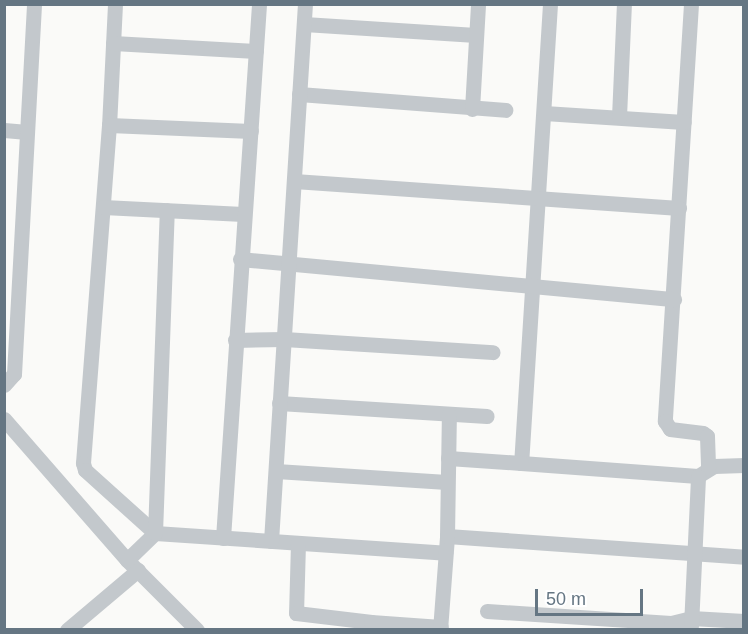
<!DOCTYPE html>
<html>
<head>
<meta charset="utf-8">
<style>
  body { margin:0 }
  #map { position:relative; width:748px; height:634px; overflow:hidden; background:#fafaf8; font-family:Arial,sans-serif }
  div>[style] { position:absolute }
  .minor>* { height:15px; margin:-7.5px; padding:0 7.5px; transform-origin:7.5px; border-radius:7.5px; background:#c3c8cc }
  span { translate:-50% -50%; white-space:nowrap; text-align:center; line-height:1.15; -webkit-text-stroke:6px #fff; paint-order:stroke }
  .frame { position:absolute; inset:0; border:6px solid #657683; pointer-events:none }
  .scale { position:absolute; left:535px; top:589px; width:108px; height:27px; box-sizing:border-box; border:3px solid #657683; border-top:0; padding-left:8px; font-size:18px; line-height:21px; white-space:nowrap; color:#657683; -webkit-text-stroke:4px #fff; paint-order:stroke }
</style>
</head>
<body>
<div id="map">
  <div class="minor">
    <i style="left:115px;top:4px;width:121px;rotate:92.8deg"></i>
    <i style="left:109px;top:125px;width:339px;rotate:94.4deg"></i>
    <i style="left:83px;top:463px;width:7px;rotate:74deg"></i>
    <i style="left:85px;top:470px;width:94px;rotate:42deg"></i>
    <i style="left:155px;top:533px;width:291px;rotate:3.9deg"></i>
    <i style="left:550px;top:4px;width:460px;rotate:93.6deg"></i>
    <i style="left:521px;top:463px;width:177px;rotate:4.2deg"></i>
    <i style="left:698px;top:476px;width:19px;rotate:-32deg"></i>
    <i style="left:714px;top:466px;width:30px;rotate:-2deg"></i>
    <i style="left:691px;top:4px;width:418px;rotate:93.6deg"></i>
    <i style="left:665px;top:421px;width:9px;rotate:58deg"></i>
    <i style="left:670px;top:429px;width:33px;rotate:7deg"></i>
    <i style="left:703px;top:433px;width:5px;rotate:37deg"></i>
    <i style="left:707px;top:436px;width:32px;rotate:88deg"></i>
    <i style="left:304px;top:24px;width:172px;rotate:3.7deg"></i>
    <i style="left:113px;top:43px;width:143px;rotate:3.2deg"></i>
    <i style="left:299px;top:94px;width:207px;rotate:4.4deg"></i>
    <i style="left:472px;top:109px;width:105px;rotate:-86.7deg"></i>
    <i style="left:544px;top:113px;width:140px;rotate:3.7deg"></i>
    <i style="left:619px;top:117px;width:113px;rotate:-87.5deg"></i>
    <i style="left:109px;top:125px;width:142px;rotate:2.4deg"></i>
    <i style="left:4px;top:130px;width:23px;rotate:5deg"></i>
    <i style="left:294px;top:181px;width:386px;rotate:4deg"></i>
    <i style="left:103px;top:207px;width:140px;rotate:2.9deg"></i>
    <i style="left:240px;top:259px;width:436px;rotate:5.3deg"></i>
    <i style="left:235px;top:340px;width:49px;rotate:-1.2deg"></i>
    <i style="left:284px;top:339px;width:209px;rotate:3.6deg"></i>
    <i style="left:4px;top:385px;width:15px;rotate:-48deg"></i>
    <i style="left:14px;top:374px;width:371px;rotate:-86.9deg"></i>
    <i style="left:279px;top:403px;width:208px;rotate:3.6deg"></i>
    <i style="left:4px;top:419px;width:187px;rotate:48.9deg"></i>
    <i style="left:127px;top:560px;width:99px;rotate:45deg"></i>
    <i style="left:448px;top:458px;width:73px;rotate:3.9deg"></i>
    <i style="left:276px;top:471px;width:171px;rotate:3.7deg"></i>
    <i style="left:447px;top:536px;width:298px;rotate:4deg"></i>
    <i style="left:223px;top:538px;width:535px;rotate:-86.14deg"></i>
    <i style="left:271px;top:541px;width:538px;rotate:-86.38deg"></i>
    <i style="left:298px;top:543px;width:70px;rotate:91.6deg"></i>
    <i style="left:296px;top:613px;width:76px;rotate:6.8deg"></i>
    <i style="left:371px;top:622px;width:70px;rotate:4.1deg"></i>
    <i style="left:127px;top:560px;width:39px;rotate:-44deg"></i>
    <i style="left:155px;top:533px;width:323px;rotate:-87.9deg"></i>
    <i style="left:487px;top:611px;width:184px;rotate:3.7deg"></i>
    <i style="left:671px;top:623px;width:21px;rotate:-14deg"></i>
    <i style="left:691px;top:618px;width:53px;rotate:3.2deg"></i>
    <i style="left:691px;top:626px;width:150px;rotate:-87.3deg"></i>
    <i style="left:67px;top:630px;width:93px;rotate:-40.2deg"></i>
    <i style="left:440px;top:630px;width:94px;rotate:-85.7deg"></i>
    <i style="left:447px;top:536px;width:121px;rotate:-89.1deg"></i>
  </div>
  <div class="frame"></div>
  <div class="scale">50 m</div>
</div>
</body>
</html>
